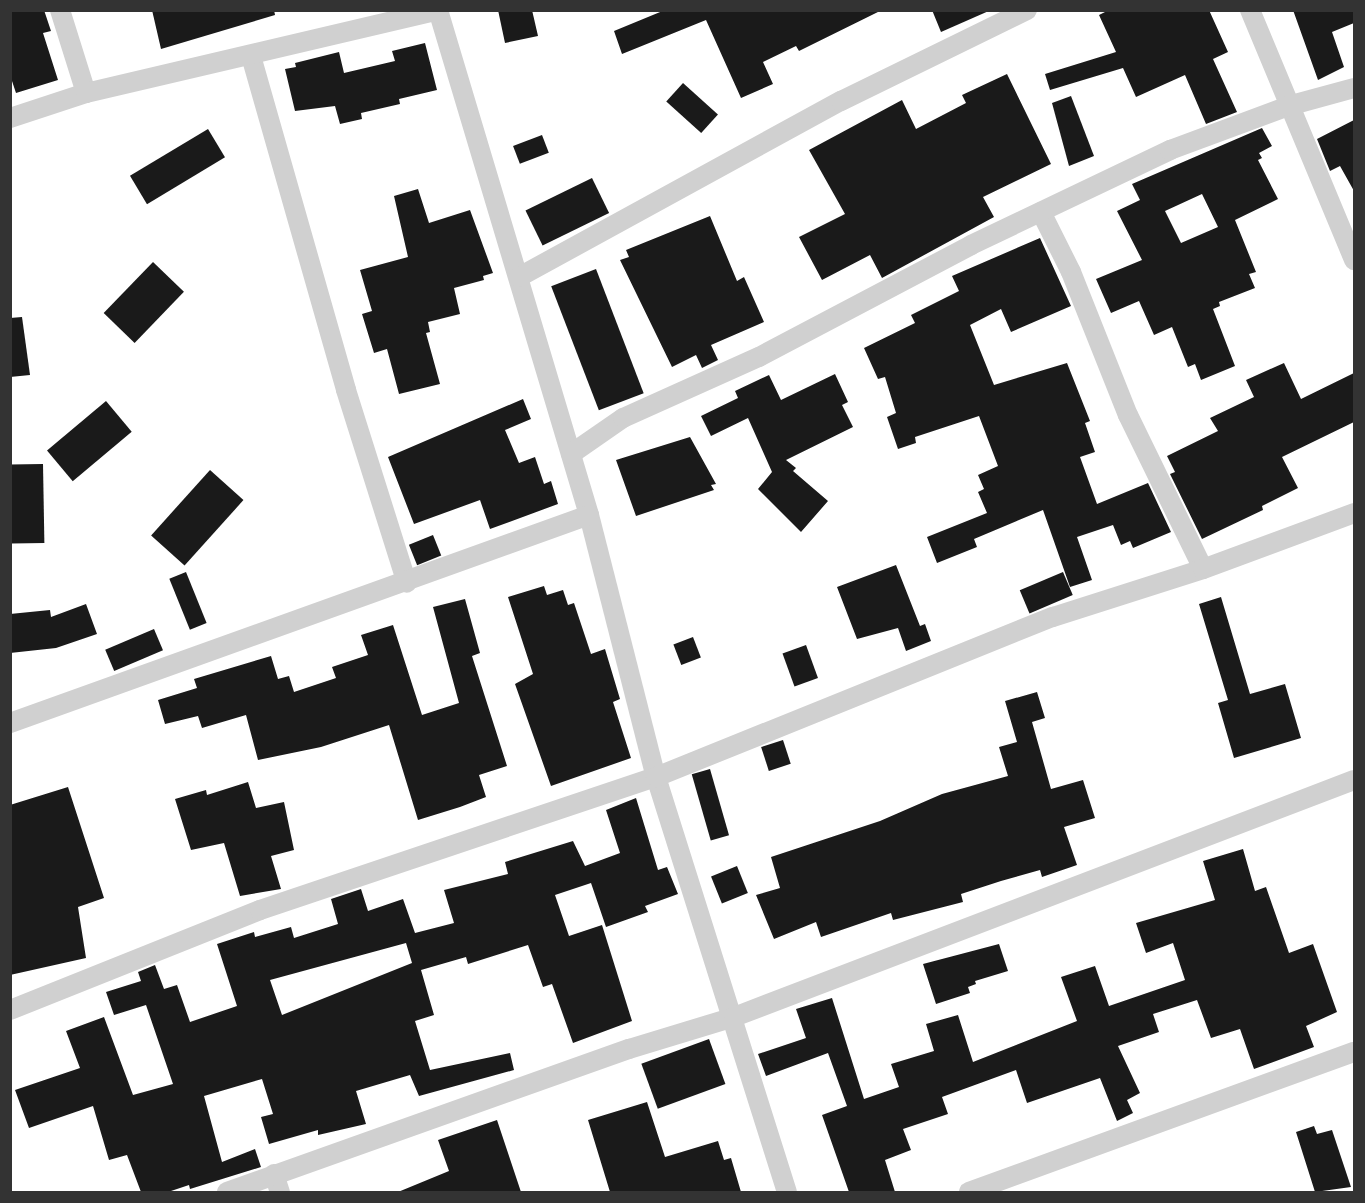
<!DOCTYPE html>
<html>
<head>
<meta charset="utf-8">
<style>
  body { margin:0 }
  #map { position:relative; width:1365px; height:1203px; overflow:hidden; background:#fff; font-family:"Exo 2",sans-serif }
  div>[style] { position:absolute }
  .building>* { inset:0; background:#1a1a1a; transform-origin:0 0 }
  .minor>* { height:20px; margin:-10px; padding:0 10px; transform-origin:10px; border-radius:10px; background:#d0d0d0 }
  span { translate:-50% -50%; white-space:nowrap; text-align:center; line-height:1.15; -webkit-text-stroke:6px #fff; paint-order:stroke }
  .frame { position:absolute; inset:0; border:12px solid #333; pointer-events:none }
</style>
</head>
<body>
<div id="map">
  <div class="building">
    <i style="clip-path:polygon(10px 10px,44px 10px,51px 31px,43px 33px,58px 80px,16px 93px,10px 75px)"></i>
    <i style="clip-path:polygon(152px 10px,274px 10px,275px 15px,161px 49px)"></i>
    <i style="clip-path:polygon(498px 10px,532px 10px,538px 36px,505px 43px)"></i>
    <i style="clip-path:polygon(665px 10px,882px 10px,799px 51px,796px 46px,763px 62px,773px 84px,741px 98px,706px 20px,622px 54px,614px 31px)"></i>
    <i style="clip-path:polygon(932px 10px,991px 10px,941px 32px)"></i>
    <i style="clip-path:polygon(1109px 10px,1209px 10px,1228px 52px,1213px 59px,1237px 112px,1206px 124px,1185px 75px,1136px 97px,1123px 68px,1050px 90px,1045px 74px,1116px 52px,1099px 15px)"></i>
    <i style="clip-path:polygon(1293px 10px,1354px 10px,1354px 23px,1332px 32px,1344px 67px,1318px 80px)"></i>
    <i style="clip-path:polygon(425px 43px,437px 90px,399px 99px,400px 104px,361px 113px,362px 119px,340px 124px,335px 106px,295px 111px,285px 69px,296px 67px,295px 63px,339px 52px,344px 73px,395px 61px,392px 51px)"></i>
    <i style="clip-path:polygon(1007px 74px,1051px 164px,983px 197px,994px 217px,882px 278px,870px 255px,822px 280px,799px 237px,845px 214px,809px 150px,902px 100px,916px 129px,966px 103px,962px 95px)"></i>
    <i style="left:683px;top:83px;width:47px;height:25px;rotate:42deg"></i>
    <i style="clip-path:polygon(1071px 96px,1094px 156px,1069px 166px,1052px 103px)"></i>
    <i style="clip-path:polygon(1354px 120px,1354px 191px,1340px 166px,1330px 171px,1317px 139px)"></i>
    <i style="clip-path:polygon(evenodd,1262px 128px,1272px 146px,1259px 153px,1262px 158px,1258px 160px,1278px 199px,1235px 220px,1256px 272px,1249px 274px,1255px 288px,1219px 302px,1220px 306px,1213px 309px,1235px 366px,1201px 380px,1195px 364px,1188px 367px,1172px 327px,1154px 335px,1139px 301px,1111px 313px,1096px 279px,1142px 260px,1117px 211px,1140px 200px,1132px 184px,1262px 128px,1202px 194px,1218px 227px,1181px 243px,1165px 211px,1202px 194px)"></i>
    <i style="left:208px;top:129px;width:33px;height:91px;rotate:59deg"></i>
    <i style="left:542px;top:135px;width:19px;height:31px;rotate:69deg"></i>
    <i style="left:592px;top:178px;width:39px;height:74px;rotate:64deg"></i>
    <i style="clip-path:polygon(418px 189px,429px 223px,470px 210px,493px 273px,483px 276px,484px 280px,454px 288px,460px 314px,428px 322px,430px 332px,426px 333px,440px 384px,399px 394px,387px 349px,374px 353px,362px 314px,372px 311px,360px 270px,408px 257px,394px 196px)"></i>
    <i style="clip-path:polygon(710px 216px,737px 281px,744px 277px,764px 322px,711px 345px,718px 360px,702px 368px,696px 355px,672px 367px,620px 260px,629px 257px,626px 250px)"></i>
    <i style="clip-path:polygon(1040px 238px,1071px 306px,1011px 332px,1001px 309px,970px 325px,994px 385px,1067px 363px,1090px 421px,1085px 423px,1095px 452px,1080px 457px,1097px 504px,1148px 483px,1171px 532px,1133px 548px,1130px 541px,1121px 545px,1113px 525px,1077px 537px,1092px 580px,1070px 587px,1043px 510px,974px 539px,977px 547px,937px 563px,927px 537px,987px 513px,978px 492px,984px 489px,978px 475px,998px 466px,979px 416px,915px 437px,916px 443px,898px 449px,887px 417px,896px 413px,885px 377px,878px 379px,864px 348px,915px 323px,911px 315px,959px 291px,952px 276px)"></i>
    <i style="left:153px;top:262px;width:43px;height:71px;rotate:44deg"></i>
    <i style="left:596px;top:269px;width:133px;height:48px;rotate:69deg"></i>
    <i style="clip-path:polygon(22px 317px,30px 375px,10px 377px,10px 318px)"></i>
    <i style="clip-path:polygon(1284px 363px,1301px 399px,1354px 373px,1354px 422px,1282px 457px,1298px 488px,1262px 506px,1263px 510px,1202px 539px,1170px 474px,1175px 472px,1167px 456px,1218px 431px,1210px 418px,1254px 397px,1246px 380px)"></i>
    <i style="clip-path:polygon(835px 374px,848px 402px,842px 405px,853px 427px,786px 460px,796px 468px,793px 471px,828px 501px,801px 532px,758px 489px,772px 472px,748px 418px,711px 436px,701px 416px,738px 398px,735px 391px,769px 375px,781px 400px)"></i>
    <i style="clip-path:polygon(523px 399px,531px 419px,505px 430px,519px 463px,535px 457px,544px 484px,551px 481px,558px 504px,490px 529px,480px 500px,414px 524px,388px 457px)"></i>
    <i style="left:106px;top:401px;width:40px;height:77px;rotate:50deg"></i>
    <i style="clip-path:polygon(690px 437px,716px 484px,711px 485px,714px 490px,636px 516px,616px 460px)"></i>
    <i style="left:43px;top:464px;width:79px;height:33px;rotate:89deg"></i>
    <i style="left:210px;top:470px;width:45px;height:88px;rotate:42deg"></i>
    <i style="left:433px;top:535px;width:22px;height:26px;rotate:68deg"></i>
    <i style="clip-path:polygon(896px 565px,920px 626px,925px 624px,931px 641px,906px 651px,898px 628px,857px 639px,837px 587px)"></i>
    <i style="left:186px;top:572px;width:55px;height:18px;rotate:68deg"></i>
    <i style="left:1063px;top:572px;width:25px;height:47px;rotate:67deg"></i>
    <i style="clip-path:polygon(544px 586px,547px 595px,563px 590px,568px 605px,574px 603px,591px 654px,605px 649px,620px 699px,613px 702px,631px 758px,551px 786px,515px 684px,533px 674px,508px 597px)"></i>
    <i style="clip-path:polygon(1221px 597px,1250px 694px,1285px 684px,1301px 738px,1234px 758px,1218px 703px,1228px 700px,1199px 604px)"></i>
    <i style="clip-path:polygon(465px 599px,480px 653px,472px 656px,507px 766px,479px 775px,486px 797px,460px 807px,418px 820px,389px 725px,321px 747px,258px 760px,246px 715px,202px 728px,198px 716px,165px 724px,158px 700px,197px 688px,194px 679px,271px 656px,278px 679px,289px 676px,294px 692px,336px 678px,332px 667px,368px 655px,361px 635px,393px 625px,422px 715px,459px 703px,433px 607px)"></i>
    <i style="clip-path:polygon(86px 604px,97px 634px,56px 648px,10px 653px,10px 614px,50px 610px,51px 617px)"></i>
    <i style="left:154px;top:629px;width:23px;height:53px;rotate:67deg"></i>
    <i style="left:693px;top:637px;width:22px;height:21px;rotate:69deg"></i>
    <i style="left:806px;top:645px;width:35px;height:25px;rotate:70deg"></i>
    <i style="clip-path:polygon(1037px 692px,1045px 718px,1032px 722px,1051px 789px,1083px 780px,1095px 818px,1064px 827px,1077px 865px,1042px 877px,1040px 870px,1001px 881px,961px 894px,963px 902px,893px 920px,891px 913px,821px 937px,816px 922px,774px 939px,756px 895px,780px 888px,771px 857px,880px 821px,942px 794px,1008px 776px,999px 747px,1017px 742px,1005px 701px)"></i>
    <i style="left:783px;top:740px;width:25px;height:23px;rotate:72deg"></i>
    <i style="left:710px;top:769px;width:69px;height:19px;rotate:74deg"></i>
    <i style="clip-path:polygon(248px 782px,256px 808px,284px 802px,294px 850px,271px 856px,281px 889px,240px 896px,224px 843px,191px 850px,175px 799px,206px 790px,207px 795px)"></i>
    <i style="clip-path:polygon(68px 787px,104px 898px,78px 907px,86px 958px,10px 975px,10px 805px)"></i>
    <i style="clip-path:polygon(evenodd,636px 798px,658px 870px,667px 867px,678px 894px,645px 906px,648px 912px,606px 927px,591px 883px,555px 895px,569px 936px,602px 925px,632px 1021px,573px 1043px,552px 984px,543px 987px,528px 945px,468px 964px,466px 957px,421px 970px,434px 1015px,415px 1021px,430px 1070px,510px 1053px,514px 1070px,419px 1096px,410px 1075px,356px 1091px,366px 1124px,318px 1135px,318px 1130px,269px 1144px,261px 1117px,273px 1114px,262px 1079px,204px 1096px,222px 1162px,255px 1149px,261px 1167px,190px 1189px,189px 1185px,168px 1192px,141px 1192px,127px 1155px,109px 1160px,93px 1106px,29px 1128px,15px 1090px,80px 1068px,66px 1031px,104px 1017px,133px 1095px,173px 1084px,146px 1005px,114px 1015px,106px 992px,141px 981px,138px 972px,155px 965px,164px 989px,177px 985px,190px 1022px,237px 1006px,217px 944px,254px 932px,255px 937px,291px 927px,294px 938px,338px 924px,331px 899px,361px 889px,368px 911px,403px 899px,415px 933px,454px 923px,444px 890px,508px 874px,505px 862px,573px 841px,585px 866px,620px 853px,606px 810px,636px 798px,406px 943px,412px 963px,282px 1015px,270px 980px,406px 943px)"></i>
    <i style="clip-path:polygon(1243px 849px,1255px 891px,1266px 887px,1289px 953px,1313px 944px,1337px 1012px,1306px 1026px,1314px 1047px,1254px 1069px,1240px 1029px,1211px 1038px,1197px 1000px,1153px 1014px,1159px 1032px,1118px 1046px,1140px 1093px,1127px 1100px,1133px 1113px,1117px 1121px,1100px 1078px,1027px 1103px,1016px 1070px,942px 1097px,948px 1114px,903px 1129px,911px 1150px,885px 1160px,895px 1192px,849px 1192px,822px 1115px,847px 1106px,828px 1053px,766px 1076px,758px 1054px,806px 1038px,796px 1009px,832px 998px,864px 1099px,899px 1087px,891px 1064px,934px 1051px,926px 1024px,958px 1015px,973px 1062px,1077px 1021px,1061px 977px,1095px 966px,1109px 1006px,1185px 980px,1173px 943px,1146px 953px,1136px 923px,1215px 900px,1203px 861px)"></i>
    <i style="left:737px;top:866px;width:29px;height:28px;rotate:68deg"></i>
    <i style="clip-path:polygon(999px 944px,1008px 971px,975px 981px,976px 984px,968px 987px,970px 993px,936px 1004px,923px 964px)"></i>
    <i style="left:709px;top:1039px;width:48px;height:72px;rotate:70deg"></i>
    <i style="clip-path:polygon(647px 1102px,665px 1157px,718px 1141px,724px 1160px,731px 1158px,741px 1192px,610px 1192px,588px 1120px)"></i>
    <i style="clip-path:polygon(497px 1120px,521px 1192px,398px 1192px,449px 1171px,438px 1140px)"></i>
    <i style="clip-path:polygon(1314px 1126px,1317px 1134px,1332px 1130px,1351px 1187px,1315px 1192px,1296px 1132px)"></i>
  </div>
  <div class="minor">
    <i style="left:60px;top:10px;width:87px;rotate:72.6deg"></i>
    <i style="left:438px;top:10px;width:527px;rotate:73.35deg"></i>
    <i style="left:589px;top:515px;width:270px;rotate:75.7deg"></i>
    <i style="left:656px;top:777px;width:435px;rotate:72.5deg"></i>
    <i style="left:1250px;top:10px;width:271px;rotate:67.4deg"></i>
    <i style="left:251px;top:56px;width:347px;rotate:74.1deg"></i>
    <i style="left:346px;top:390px;width:202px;rotate:72.5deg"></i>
    <i style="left:10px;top:118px;width:80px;rotate:-18.2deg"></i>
    <i style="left:86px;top:93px;width:363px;rotate:-13.2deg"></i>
    <i style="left:1041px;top:212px;width:67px;rotate:63.4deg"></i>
    <i style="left:1071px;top:272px;width:154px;rotate:68.3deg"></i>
    <i style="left:1128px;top:415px;width:171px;rotate:64deg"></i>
    <i style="left:519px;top:277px;width:367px;rotate:-28.7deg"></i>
    <i style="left:841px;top:101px;width:207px;rotate:-26.1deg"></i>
    <i style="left:571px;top:454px;width:63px;rotate:-34.7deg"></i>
    <i style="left:623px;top:418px;width:149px;rotate:-24.2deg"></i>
    <i style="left:759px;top:357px;width:240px;rotate:-27.8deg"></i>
    <i style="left:971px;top:245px;width:221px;rotate:-25.5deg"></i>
    <i style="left:1170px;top:150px;width:126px;rotate:-20.4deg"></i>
    <i style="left:1288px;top:106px;width:68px;rotate:-15.3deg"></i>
    <i style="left:10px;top:723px;width:615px;rotate:-19.76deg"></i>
    <i style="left:10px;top:1010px;width:269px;rotate:-21.8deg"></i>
    <i style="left:260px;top:910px;width:418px;rotate:-18.6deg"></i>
    <i style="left:656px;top:777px;width:428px;rotate:-22deg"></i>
    <i style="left:1053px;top:617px;width:157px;rotate:-17.7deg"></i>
    <i style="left:1203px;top:569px;width:161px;rotate:-20.3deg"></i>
    <i style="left:274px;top:1174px;width:19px;rotate:72deg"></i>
    <i style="left:227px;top:1192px;width:427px;rotate:-19.6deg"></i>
    <i style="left:629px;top:1049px;width:110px;rotate:-16.9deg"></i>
    <i style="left:734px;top:1017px;width:664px;rotate:-20.92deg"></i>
    <i style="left:969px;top:1192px;width:410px;rotate:-20deg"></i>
  </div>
  <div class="frame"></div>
</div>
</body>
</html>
